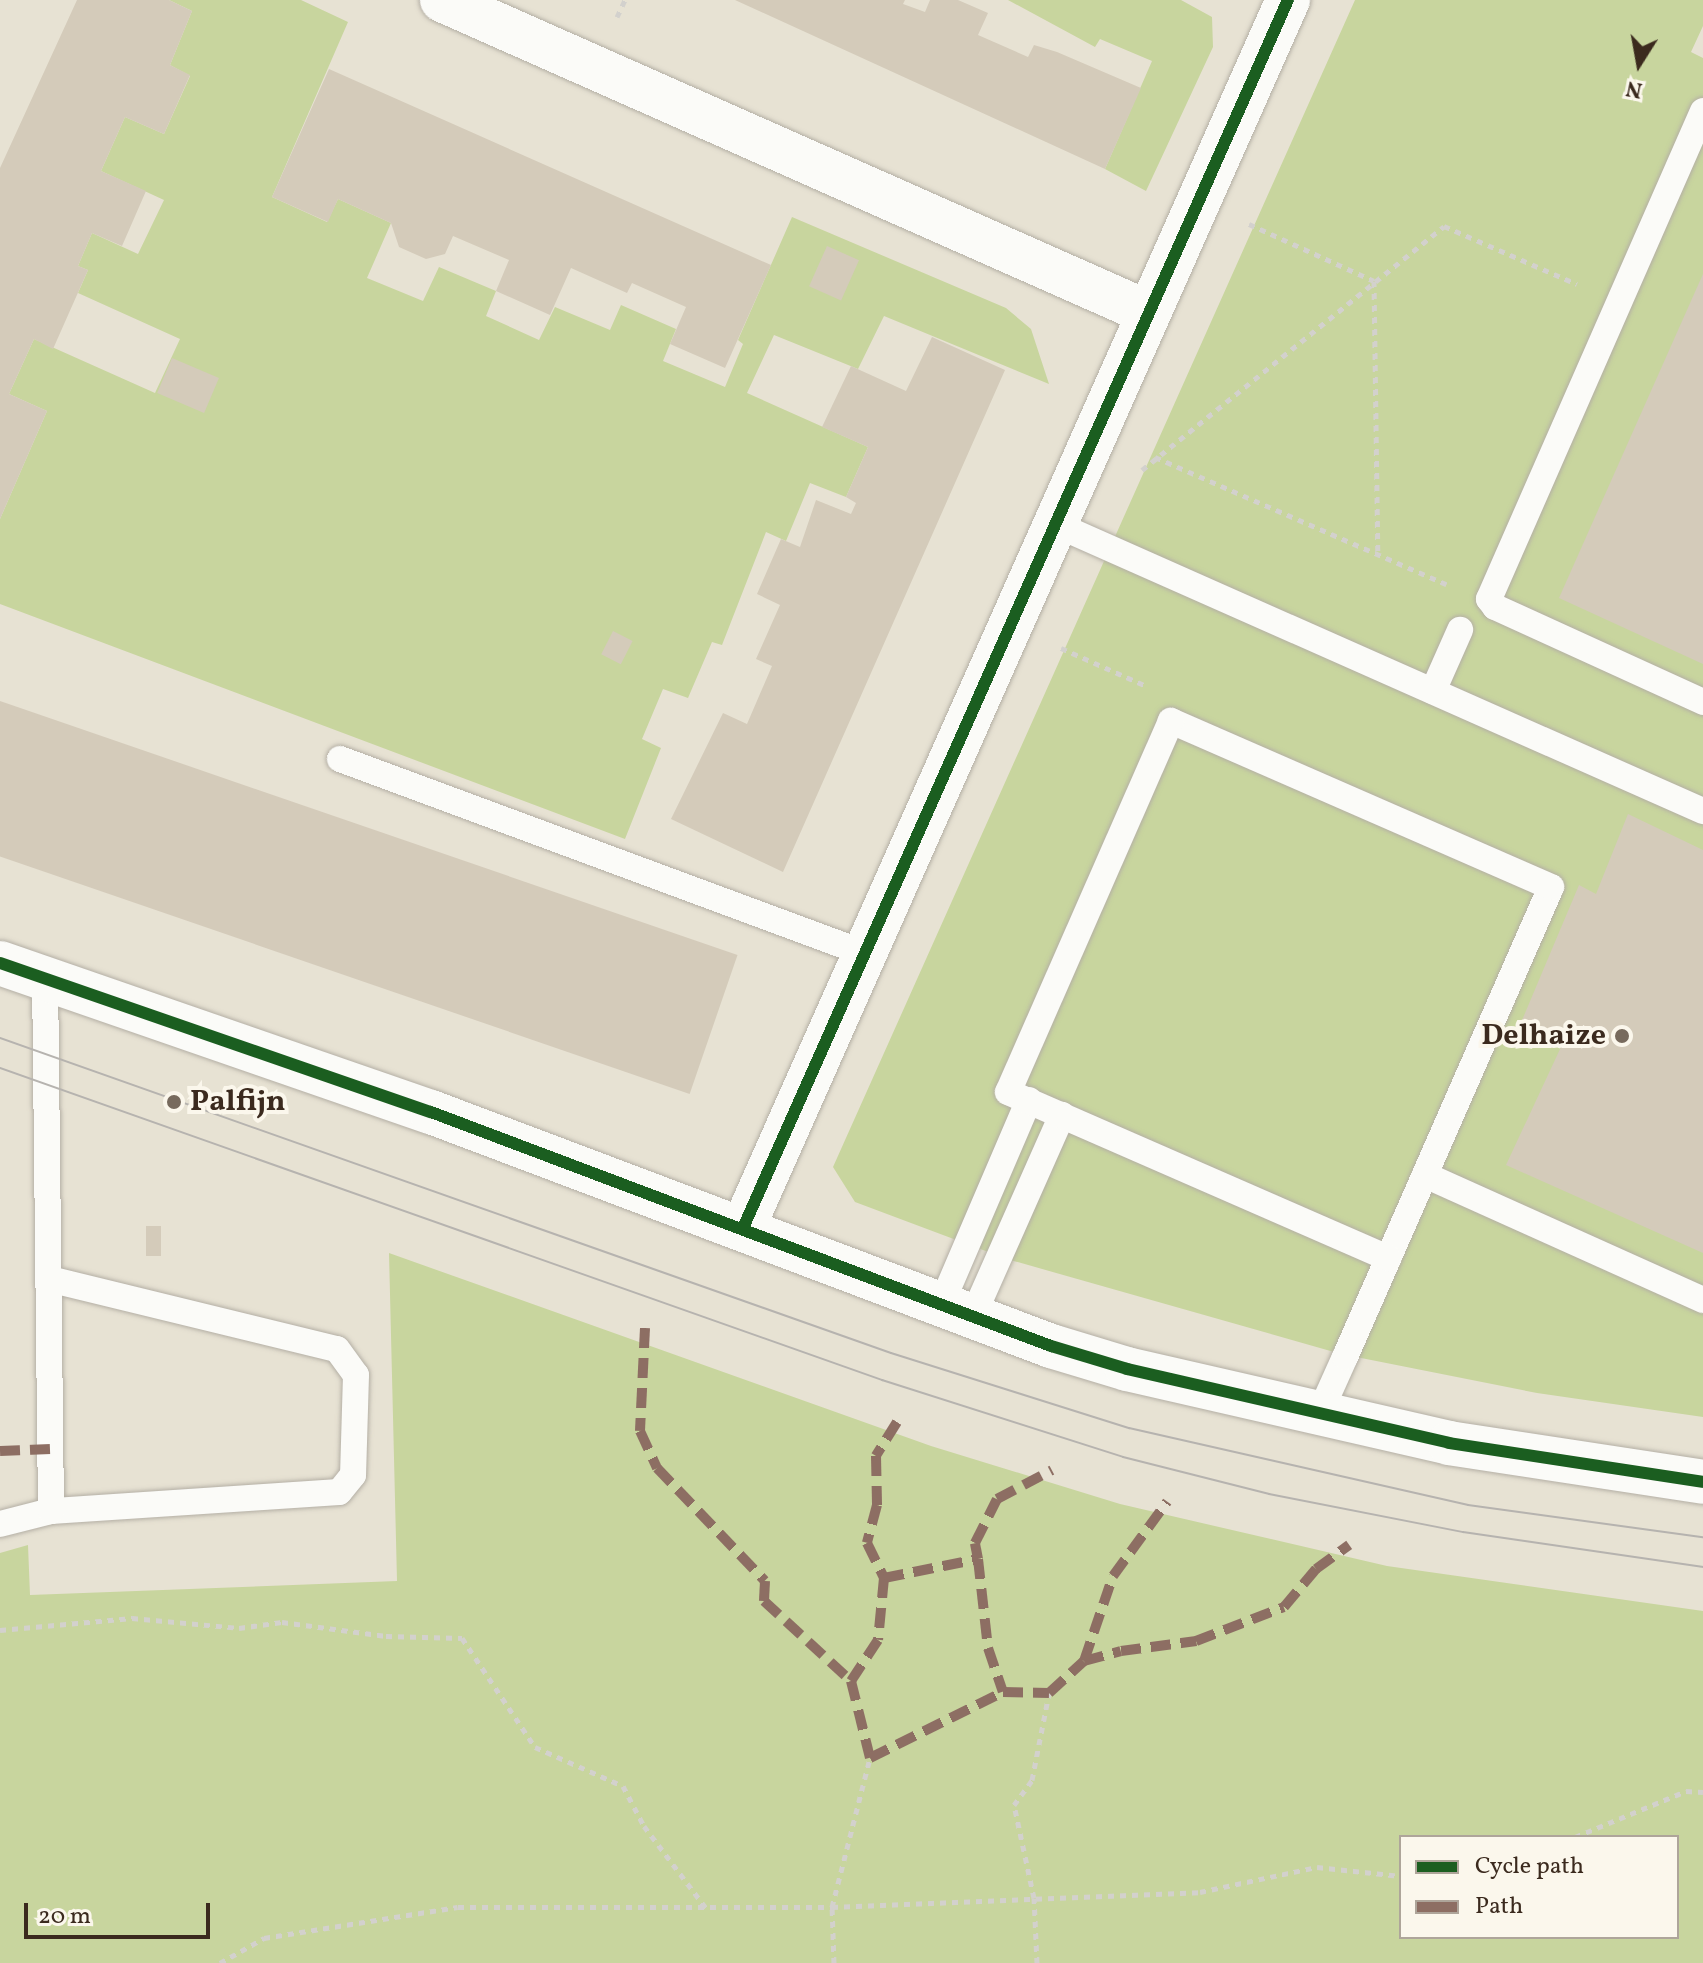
<!DOCTYPE html>
<html>
<head>
<meta charset="utf-8">
<style>
  body { margin:0 }
  #map { position:relative; width:1703px; height:1963px; overflow:hidden; background:#e7e2d3; font-family:Vollkorn,serif }
  div>[style] { position:absolute }
  .green>* { inset:0; background:#c8d59e }
  .building>* { inset:0; background:#d4cbba; transform-origin:0 0 }
  .path>* { height:5px; margin-top:-2.5px; transform-origin:0; background:repeating-linear-gradient(90deg,#d3d1cd 0 6px,transparent 0 12px) }
  .roads { filter:drop-shadow(0 0 2px #b4afa5) drop-shadow(0 0 2px #b4afa5) }
  .service>* { height:26px; margin:-13px; padding:0 13px; transform-origin:13px; border-radius:13px; background:#fbfbf8 }
  .minor>* { height:44px; margin:-22px; padding:0 22px; transform-origin:22px; border-radius:22px; background:#fbfbf8 }
  .tram>* { height:2px; margin:-1px; padding:0 1px; transform-origin:1px; border-radius:1px; background:#b6b3af }
  .quiet>* { height:10px; margin-top:-5px; transform-origin:0; background:repeating-linear-gradient(90deg,#8d6e63 0 20px,transparent 0 30px) }
  .cycleway>* { height:12px; margin:-6px; padding:0 6px; transform-origin:6px; border-radius:6px; background:#1b5e20 }
  .dots>* { width:22px; height:22px; translate:-50% -50%; box-sizing:border-box; border:4px solid #fbf7ec; border-radius:50% }
  span { translate:-50% -50%; white-space:nowrap; text-align:center; line-height:1.15; -webkit-text-stroke:8px #fbf7ec; paint-order:stroke }
  .poi-label { font-size:30px; color:#3b2a1e; font-weight:700 }
  .right { translate:-100% -50%; text-align:right }
  .left { translate:0 -50%; text-align:left }
  .legend { position:absolute; left:1399px; top:1835px; width:280px; height:104px; box-sizing:border-box; background:#fbf7ec; border:2px solid #aea59a; margin:0; padding:10px 14px; list-style:none; font-size:24px; color:#3b2a1e }
  .legend li { display:flex; align-items:center; gap:16px; height:40px }
  .legend b { width:40px; border:2px solid #aea59a }
  .north { position:absolute; left:1599px; top:24px; width:80px; height:80px; -webkit-text-stroke:6px #fbf7ec; paint-order:stroke; rotate:191deg; font-size:22px; font-weight:700; line-height:32px; text-align:center; color:#3b2a1e }
  .north::after { content:''; display:block; margin:auto; width:28px; height:36px; background:#3b2a1e; clip-path:polygon(50% 0,100% 100%,50% 72%,0 100%) }
  .scale { position:absolute; left:24px; top:1903px; width:186px; height:36px; box-sizing:border-box; border:4px solid #3b2a1e; border-top:0; padding-left:10px; font-size:24px; line-height:28px; white-space:nowrap; color:#3b2a1e; -webkit-text-stroke:6px #fbf7ec; paint-order:stroke }
</style>
</head>
<body>
<div id="map">
  <div class="green">
    <i style="clip-path:polygon(169px 0,301px 0,348px 22px,272px 197px,327px 222px,338px 199px,391px 223px,367px 278px,423px 301px,439px 267px,496px 291px,486px 316px,539px 340px,555px 307px,610px 330px,621px 305px,676px 329px,663px 361px,725px 387px,743px 344px,738px 340px,792px 217px,1006px 308px,1031px 329px,1049px 384px,884px 316px,858px 369px,774px 335px,747px 393px,868px 447px,846px 497px,810px 483px,786px 541px,766px 532px,722px 645px,712px 642px,688px 698px,663px 689px,642px 739px,661px 748px,625px 839px,0 604px,0 519px,47px 411px,9px 394px,34px 339px,155px 393px,180px 339px,78px 293px,88px 270px,78px 266px,92px 233px,138px 254px,164px 200px,101px 171px,125px 117px,164px 134px,190px 76px,170px 65px,192px 11px)"></i>
    <i style="clip-path:polygon(1008px 0,1181px 0,1212px 17px,1213px 47px,1146px 191px,1105px 169px,1152px 61px,1100px 39px,1095px 47px)"></i>
    <i style="clip-path:polygon(1355px 0,1703px 0,1703px 26px,1691px 52px,1703px 58px,1703px 1417px,1537px 1393px,1341px 1354px,1007px 1259px,855px 1202px,833px 1167px)"></i>
    <i style="clip-path:polygon(evenodd,389px 1253px,931px 1446px,1120px 1504px,1387px 1566px,1703px 1611px,1703px 1963px,0 1963px,0 1553px,28px 1545px,30px 1595px,397px 1581px,389px 1253px,1677px 1837px,1677px 1937px,1401px 1937px,1401px 1837px,1677px 1837px)"></i>
  </div>
  <div class="building">
    <i style="clip-path:polygon(77px 0,169px 0,192px 11px,170px 65px,190px 75px,164px 134px,125px 117px,101px 171px,146px 191px,122px 246px,92px 233px,78px 266px,88px 270px,53px 349px,34px 339px,9px 394px,47px 411px,0 519px,0 168px)"></i>
    <i style="clip-path:polygon(735px 0,905px 0,903px 4px,925px 12px,930px 0,958px 0,988px 13px,978px 35px,1028px 57px,1034px 45px,1057px 52px,1141px 88px,1105px 169px)"></i>
    <i style="clip-path:polygon(329px 69px,771px 265px,725px 368px,670px 344px,686px 307px,632px 283px,627px 293px,571px 268px,550px 315px,496px 291px,509px 260px,453px 236px,445px 254px,426px 259px,399px 247px,391px 223px,338px 199px,328px 222px,272px 197px)"></i>
    <i style="left:827px;top:246px;width:35px;height:44px;rotate:24deg"></i>
    <i style="clip-path:polygon(1703px 274px,1703px 664px,1559px 598px)"></i>
    <i style="clip-path:polygon(932px 337px,1005px 370px,783px 872px,671px 819px,723px 713px,747px 724px,772px 666px,756px 659px,780px 605px,757px 594px,781px 539px,800px 547px,816px 500px,851px 514px,856px 503px,846px 497px,868px 447px,822px 427px,851px 366px,906px 391px)"></i>
    <i style="left:172px;top:358px;width:51px;height:38px;rotate:23deg"></i>
    <i style="left:613px;top:631px;width:22px;height:26px;rotate:27deg"></i>
    <i style="left:0;top:701px;width:780px;height:147px;rotate:19deg"></i>
    <i style="clip-path:polygon(1628px 814px,1703px 850px,1703px 1253px,1506px 1165px,1561px 1047px,1520px 1025px,1579px 885px,1596px 894px)"></i>
    <i style="left:146px;top:1226px;width:15px;height:30px"></i>
  </div>
  <div class="path">
    <i style="left:617px;top:17px;width:19px;rotate:-65deg"></i>
    <i style="left:1249px;top:224px;width:137px;rotate:24.5deg"></i>
    <i style="left:1374px;top:281px;width:273px;rotate:89.2deg"></i>
    <i style="left:1155px;top:457px;width:318px;rotate:23.6deg"></i>
    <i style="left:1142px;top:470px;width:388px;rotate:-38.9deg"></i>
    <i style="left:1444px;top:226px;width:145px;rotate:23.6deg"></i>
    <i style="left:1061px;top:648px;width:91px;rotate:24deg"></i>
    <i style="left:0;top:1630px;width:133px;rotate:-5.2deg"></i>
    <i style="left:132px;top:1618px;width:107px;rotate:5.3deg"></i>
    <i style="left:239px;top:1628px;width:43px;rotate:-7.9deg"></i>
    <i style="left:282px;top:1622px;width:105px;rotate:7.7deg"></i>
    <i style="left:386px;top:1636px;width:76px;rotate:1.5deg"></i>
    <i style="left:462px;top:1638px;width:131px;rotate:56.2deg"></i>
    <i style="left:535px;top:1747px;width:96px;rotate:23.9deg"></i>
    <i style="left:623px;top:1786px;width:45px;rotate:62.3deg"></i>
    <i style="left:644px;top:1826px;width:103px;rotate:52.9deg"></i>
    <i style="left:1575px;top:1837px;width:120px;rotate:-22.5deg"></i>
    <i style="left:1686px;top:1791px;width:17px;rotate:3deg"></i>
    <i style="left:220px;top:1963px;width:51px;rotate:-29.6deg"></i>
    <i style="left:264px;top:1938px;width:196px;rotate:-9.1deg"></i>
    <i style="left:458px;top:1907px;width:374px"></i>
    <i style="left:832px;top:1907px;width:368px;rotate:-2.3deg"></i>
    <i style="left:1200px;top:1892px;width:120px;rotate:-12.1deg"></i>
    <i style="left:1317px;top:1867px;width:84px;rotate:6.1deg"></i>
    <i style="left:834px;top:1963px;width:56px;rotate:-92deg"></i>
    <i style="left:832px;top:1907px;width:154px;rotate:-75.7deg"></i>
    <i style="left:1037px;top:1963px;width:65px;rotate:-92.6deg"></i>
    <i style="left:1034px;top:1898px;width:95px;rotate:-102.1deg"></i>
    <i style="left:1014px;top:1805px;width:31px;rotate:-54deg"></i>
    <i style="left:1032px;top:1780px;width:89px;rotate:-78.9deg"></i>
  </div>
  <div class="roads">
    <div class="service">
      <i style="left:1703px;top:111px;width:533px;rotate:113.68deg"></i>
      <i style="left:1489px;top:599px;width:10px;rotate:53deg"></i>
      <i style="left:1495px;top:607px;width:229px;rotate:24.5deg"></i>
      <i style="left:1055px;top:524px;width:709px;rotate:23.89deg"></i>
      <i style="left:1433px;top:691px;width:67px;rotate:-66.1deg"></i>
      <i style="left:340px;top:759px;width:559px;rotate:20.32deg"></i>
      <i style="left:1425px;top:1175px;width:305px;rotate:24.2deg"></i>
      <i style="left:49px;top:1279px;width:296px;rotate:13.7deg"></i>
      <i style="left:337px;top:1349px;width:32px;rotate:54deg"></i>
      <i style="left:356px;top:1375px;width:100px;rotate:91.7deg"></i>
      <i style="left:353px;top:1475px;width:22px;rotate:129deg"></i>
      <i style="left:339px;top:1492px;width:289px;rotate:176.2deg"></i>
      <i style="left:941px;top:1305px;width:223px;rotate:-66.8deg"></i>
      <i style="left:973px;top:1316px;width:220px;rotate:-66.1deg"></i>
      <i style="left:1318px;top:1417px;width:66px;rotate:-65.8deg"></i>
      <i style="left:1345px;top:1357px;width:513px;rotate:-66.33deg"></i>
      <i style="left:1551px;top:887px;width:415px;rotate:-156.4deg"></i>
      <i style="left:1171px;top:721px;width:405px;rotate:113.7deg"></i>
      <i style="left:1008px;top:1092px;width:415px;rotate:23.6deg"></i>
      <i style="left:0;top:1524px;width:53px;rotate:-14.3deg"></i>
      <i style="left:51px;top:1511px;width:533px;rotate:-90.64deg"></i>
    </div>
    <div class="minor">
      <i style="left:442px;top:0;width:773px;rotate:23.88deg"></i>
      <i style="left:0;top:963px;width:456px;rotate:19.1deg"></i>
      <i style="left:431px;top:1112px;width:663px;rotate:20.68deg"></i>
      <i style="left:1051px;top:1346px;width:79px;rotate:16.8deg"></i>
      <i style="left:1127px;top:1369px;width:330px;rotate:12.9deg"></i>
      <i style="left:1449px;top:1443px;width:257px;rotate:8.7deg"></i>
      <i style="left:743px;top:1228px;width:1344px;rotate:-66.07deg"></i>
    </div>
  </div>
  <div class="tram">
    <i style="left:0;top:1038px;width:945px;rotate:19.47deg"></i>
    <i style="left:891px;top:1353px;width:250px;rotate:17.5deg"></i>
    <i style="left:1129px;top:1428px;width:348px;rotate:12.8deg"></i>
    <i style="left:1468px;top:1505px;width:237px;rotate:7.8deg"></i>
    <i style="left:0;top:1068px;width:936px;rotate:19.48deg"></i>
    <i style="left:882px;top:1380px;width:253px;rotate:17.7deg"></i>
    <i style="left:1123px;top:1457px;width:151px;rotate:14.2deg"></i>
    <i style="left:1269px;top:1494px;width:198px;rotate:11.1deg"></i>
    <i style="left:1463px;top:1532px;width:243px;rotate:8.3deg"></i>
  </div>
  <div class="quiet">
    <i style="left:645px;top:1328px;width:103px;rotate:92.8deg"></i>
    <i style="left:640px;top:1431px;width:41px;rotate:65.3deg"></i>
    <i style="left:657px;top:1468px;width:156px;rotate:46.3deg"></i>
    <i style="left:765px;top:1581px;width:20px;rotate:93deg"></i>
    <i style="left:764px;top:1601px;width:118px;rotate:42.6deg"></i>
    <i style="left:897px;top:1422px;width:40px;rotate:122deg"></i>
    <i style="left:876px;top:1456px;width:49px;rotate:88.8deg"></i>
    <i style="left:877px;top:1505px;width:39px;rotate:105deg"></i>
    <i style="left:867px;top:1543px;width:39px;rotate:64deg"></i>
    <i style="left:884px;top:1578px;width:62px;rotate:95.5deg"></i>
    <i style="left:878px;top:1640px;width:49px;rotate:123.4deg"></i>
    <i style="left:851px;top:1681px;width:79px;rotate:76.1deg"></i>
    <i style="left:870px;top:1758px;width:148px;rotate:-26.4deg"></i>
    <i style="left:1003px;top:1692px;width:46px;rotate:1.2deg"></i>
    <i style="left:1049px;top:1693px;width:47px;rotate:-42.4deg"></i>
    <i style="left:1084px;top:1661px;width:38px;rotate:-15deg"></i>
    <i style="left:1121px;top:1651px;width:76px;rotate:-7.6deg"></i>
    <i style="left:1196px;top:1641px;width:94px;rotate:-21.1deg"></i>
    <i style="left:1284px;top:1607px;width:50px;rotate:-49.9deg"></i>
    <i style="left:1316px;top:1569px;width:41px;rotate:-36deg"></i>
    <i style="left:0;top:1451px;width:51px;rotate:-2.2deg"></i>
    <i style="left:978px;top:1559px;width:90px;rotate:83.6deg"></i>
    <i style="left:988px;top:1648px;width:46px;rotate:71.2deg"></i>
    <i style="left:884px;top:1578px;width:96px;rotate:-11.4deg"></i>
    <i style="left:978px;top:1559px;width:16px;rotate:-101deg"></i>
    <i style="left:975px;top:1543px;width:49px;rotate:-63.4deg"></i>
    <i style="left:997px;top:1499px;width:62px;rotate:-27.8deg"></i>
    <i style="left:1084px;top:1661px;width:90px;rotate:-71.2deg"></i>
    <i style="left:1113px;top:1576px;width:92px;rotate:-53.9deg"></i>
  </div>
  <div class="cycleway">
    <i style="left:0;top:963px;width:456px;rotate:19.1deg"></i>
    <i style="left:431px;top:1112px;width:663px;rotate:20.68deg"></i>
    <i style="left:1051px;top:1346px;width:79px;rotate:16.8deg"></i>
    <i style="left:1127px;top:1369px;width:330px;rotate:12.9deg"></i>
    <i style="left:1449px;top:1443px;width:257px;rotate:8.7deg"></i>
    <i style="left:743px;top:1228px;width:1344px;rotate:-66.07deg"></i>
  </div>
  <div class="dots">
    <i style="left:1622px;top:1036px;background:#776a5d"></i>
    <i style="left:174px;top:1102px;background:#776a5d"></i>
  </div>
  <div class="poi-label">
    <span class="right" style="left:1606px;top:1036px">Delhaize</span>
    <span class="left" style="left:190px;top:1102px">Palfijn</span>
  </div>
  <ul class="legend">
  <li><b style="height:10px;background:#1b5e20"></b>Cycle path</li>
  <li><b style="height:10px;background:#8d6e63"></b>Path</li>
  </ul>
  <div class="north">N</div>
  <div class="scale">20 m</div>
</div>
</body>
</html>
